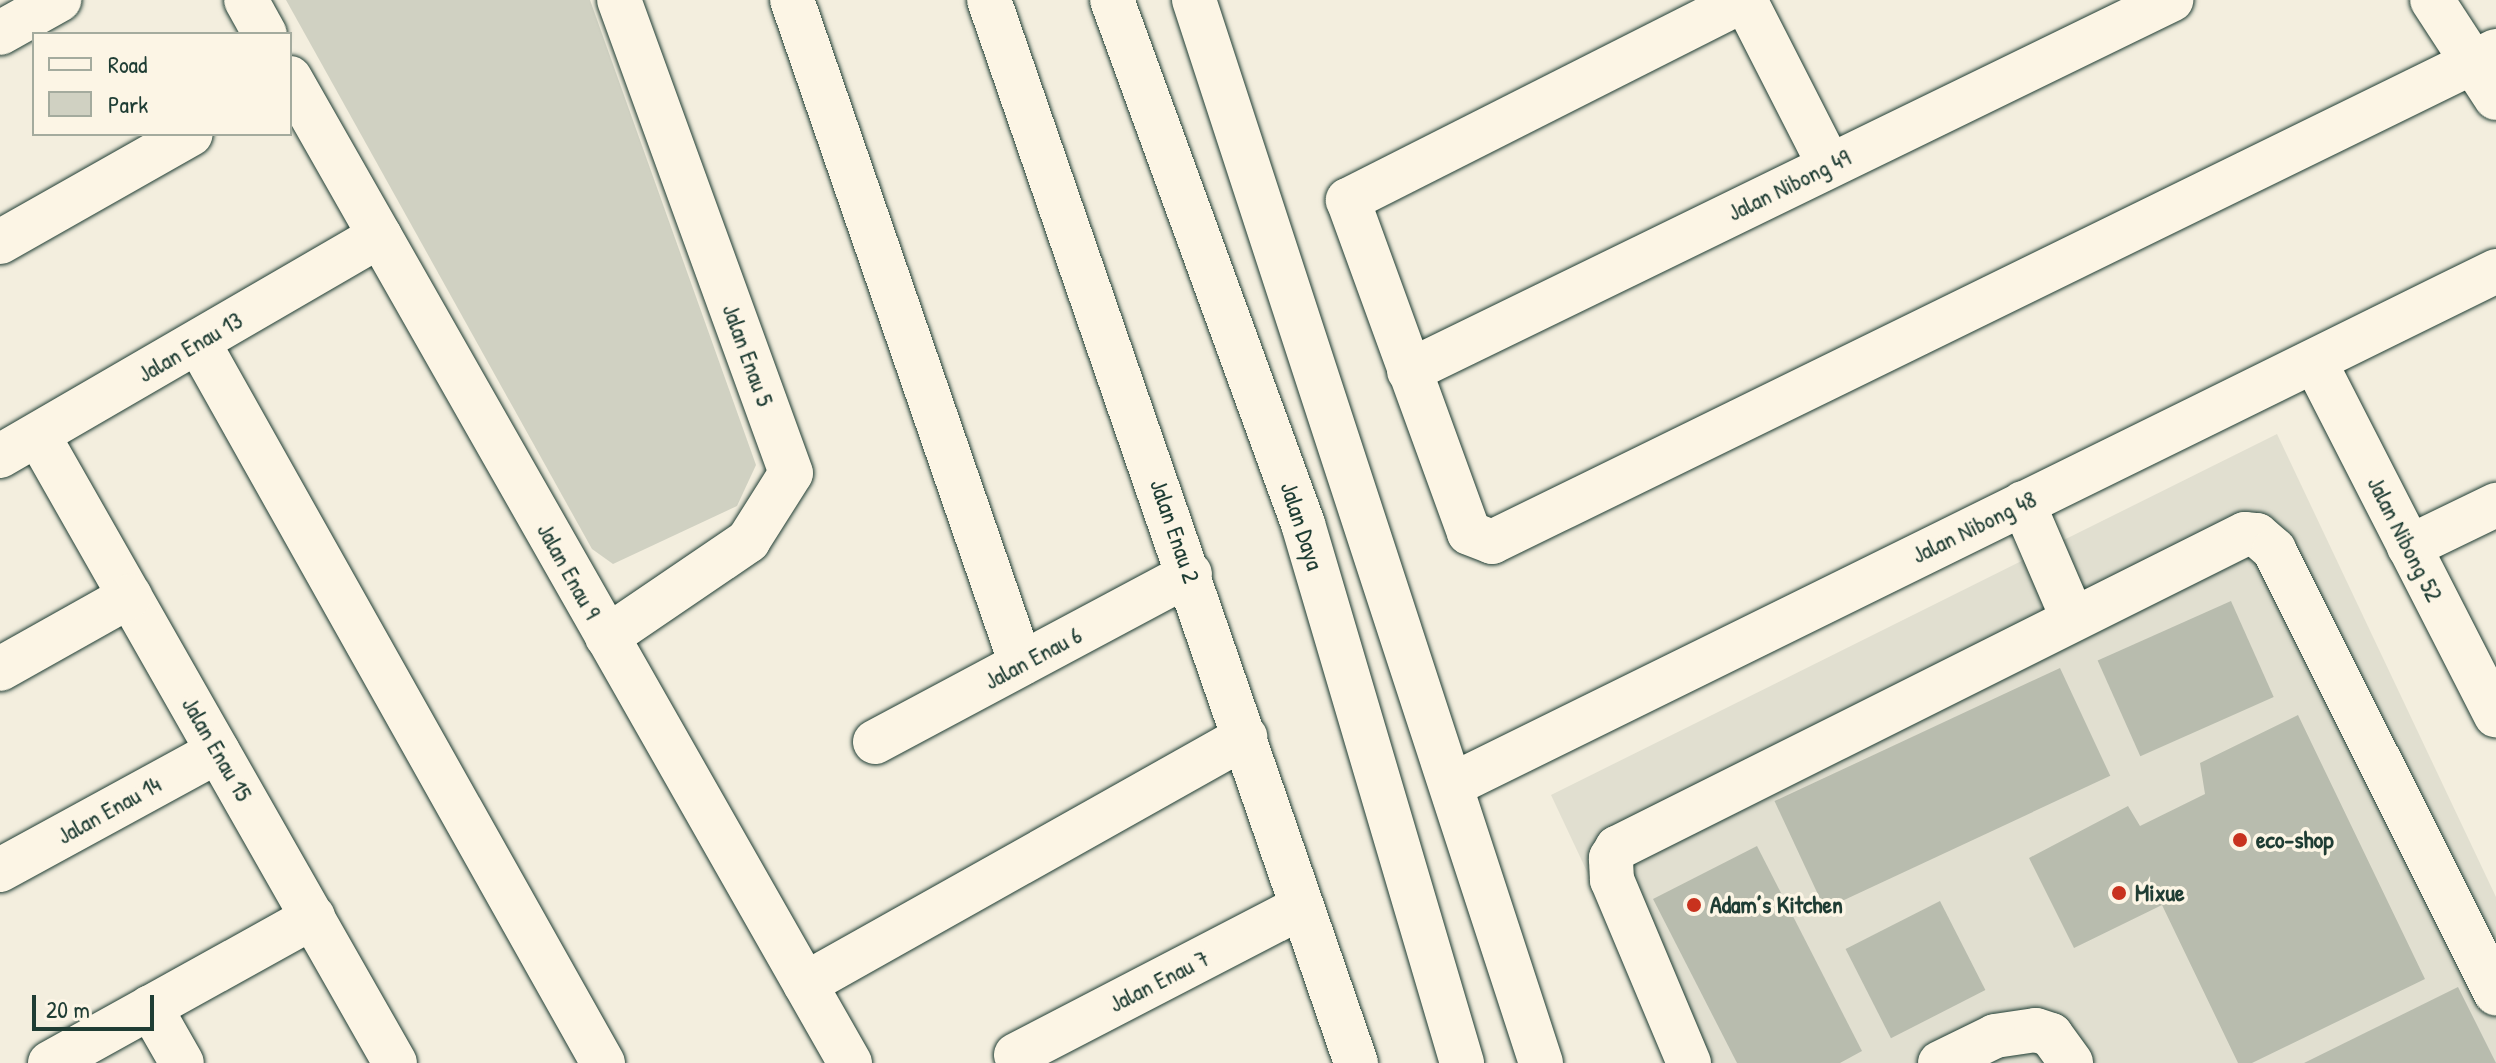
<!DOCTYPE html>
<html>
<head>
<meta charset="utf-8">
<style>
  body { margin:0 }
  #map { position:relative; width:2496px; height:1063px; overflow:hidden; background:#f3eede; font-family:"Patrick Hand",sans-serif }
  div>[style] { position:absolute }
  .built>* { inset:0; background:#e1dfd0 }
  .green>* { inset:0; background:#d0d1c2 }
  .building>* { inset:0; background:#b8bcae; transform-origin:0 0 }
  .roads { filter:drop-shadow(0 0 2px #1f3d34) drop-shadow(0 0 2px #1f3d34) }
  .minor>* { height:44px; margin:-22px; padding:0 22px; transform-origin:22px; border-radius:22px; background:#fcf5e5 }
  .major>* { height:44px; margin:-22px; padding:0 22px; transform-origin:22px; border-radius:22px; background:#fcf5e5 }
  .dots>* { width:22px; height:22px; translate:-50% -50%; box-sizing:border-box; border:4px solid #fcf5e5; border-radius:50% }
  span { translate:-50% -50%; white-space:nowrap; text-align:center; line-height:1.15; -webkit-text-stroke:7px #fcf5e5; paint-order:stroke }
  .street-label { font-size:24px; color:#1f3d34 }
  .poi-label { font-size:24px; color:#1f3d34; font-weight:700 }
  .left { translate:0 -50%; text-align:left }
  .legend { position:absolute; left:32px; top:32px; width:260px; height:104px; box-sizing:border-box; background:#fcf5e5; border:2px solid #a4ab9e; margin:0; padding:10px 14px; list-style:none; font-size:24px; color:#1f3d34 }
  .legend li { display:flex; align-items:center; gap:16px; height:40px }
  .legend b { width:40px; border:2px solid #a4ab9e }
  .scale { position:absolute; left:32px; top:995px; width:122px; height:36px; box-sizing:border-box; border:4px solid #1f3d34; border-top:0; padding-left:10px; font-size:24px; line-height:28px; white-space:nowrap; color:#1f3d34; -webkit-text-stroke:6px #fcf5e5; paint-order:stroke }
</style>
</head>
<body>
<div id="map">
  <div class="built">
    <i style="clip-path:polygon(2277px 434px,2496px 897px,2496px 1063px,1677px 1063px,1551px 795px)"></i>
  </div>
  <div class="green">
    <i style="clip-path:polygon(286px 0,590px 0,756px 465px,737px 506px,613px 564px,592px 549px)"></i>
  </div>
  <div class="building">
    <i style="left:2231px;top:601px;width:105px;height:146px;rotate:66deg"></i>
    <i style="left:2060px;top:668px;width:119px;height:315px;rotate:65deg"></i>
    <i style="clip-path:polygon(2298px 715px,2425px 979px,2252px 1063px,2238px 1063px,2162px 905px,2074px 948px,2029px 858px,2128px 806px,2140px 826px,2205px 794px,2200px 763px)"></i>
    <i style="clip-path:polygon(1757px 846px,1862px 1051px,1840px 1063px,1737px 1063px,1653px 899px)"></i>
    <i style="left:1940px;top:901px;width:100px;height:106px;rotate:63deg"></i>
    <i style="clip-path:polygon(2458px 987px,2496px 1063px,2304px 1063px)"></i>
  </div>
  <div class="roads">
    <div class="minor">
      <i style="left:246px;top:0;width:39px;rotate:61deg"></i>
      <i style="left:792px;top:0;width:702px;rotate:70.97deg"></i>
      <i style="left:989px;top:0;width:1125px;rotate:70.95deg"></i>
      <i style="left:1744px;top:0;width:444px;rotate:153.2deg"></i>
      <i style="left:1348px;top:200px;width:354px;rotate:70deg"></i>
      <i style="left:1469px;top:533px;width:25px;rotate:21deg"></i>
      <i style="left:1492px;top:542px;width:1118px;rotate:-26.06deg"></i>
      <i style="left:1745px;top:0;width:185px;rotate:63deg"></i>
      <i style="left:2432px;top:0;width:117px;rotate:56.9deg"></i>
      <i style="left:0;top:33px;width:68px;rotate:-29.2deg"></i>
      <i style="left:290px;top:78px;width:1133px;rotate:60.38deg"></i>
      <i style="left:0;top:242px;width:219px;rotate:-29.5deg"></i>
      <i style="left:198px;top:342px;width:827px;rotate:60.68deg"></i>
      <i style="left:2315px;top:362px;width:397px;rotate:62.9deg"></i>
      <i style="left:1409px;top:371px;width:848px;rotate:-25.96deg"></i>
      <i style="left:38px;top:435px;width:722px;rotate:60.38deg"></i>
      <i style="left:0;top:456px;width:439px;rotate:-30.1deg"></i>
      <i style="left:2023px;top:503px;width:124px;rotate:66.7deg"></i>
      <i style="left:2409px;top:547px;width:97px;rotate:-25.8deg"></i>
      <i style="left:607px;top:637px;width:171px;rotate:-34.2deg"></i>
      <i style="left:748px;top:541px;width:80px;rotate:-57.7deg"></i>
      <i style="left:791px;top:473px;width:503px;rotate:-109.98deg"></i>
      <i style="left:0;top:669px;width:149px;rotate:-29.3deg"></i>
      <i style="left:875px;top:742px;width:357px;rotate:-28.1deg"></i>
      <i style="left:1452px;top:785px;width:1164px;rotate:-26.21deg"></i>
      <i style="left:0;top:870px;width:248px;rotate:-28.6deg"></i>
      <i style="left:805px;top:984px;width:505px;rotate:-29.31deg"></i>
      <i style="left:150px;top:1007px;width:64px;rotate:60.3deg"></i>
      <i style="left:1016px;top:1055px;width:322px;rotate:-27.4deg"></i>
      <i style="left:50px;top:1063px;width:301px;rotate:-29deg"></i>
      <i style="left:1689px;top:1063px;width:199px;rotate:-112.8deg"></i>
      <i style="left:1612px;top:880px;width:22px;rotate:-93deg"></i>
      <i style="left:1611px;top:858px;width:12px;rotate:-59deg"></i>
      <i style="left:1617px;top:848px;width:702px;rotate:-26.57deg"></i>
      <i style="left:2245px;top:534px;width:12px;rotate:5deg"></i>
      <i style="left:2257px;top:535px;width:23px;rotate:41deg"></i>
      <i style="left:2274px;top:550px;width:496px;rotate:63.4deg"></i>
      <i style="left:1940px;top:1063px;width:61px;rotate:-26.1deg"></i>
      <i style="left:1995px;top:1036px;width:41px;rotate:-8.3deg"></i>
      <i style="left:2036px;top:1030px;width:16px;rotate:18deg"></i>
      <i style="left:2051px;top:1035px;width:34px;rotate:54deg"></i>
    </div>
    <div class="major">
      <i style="left:1112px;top:0;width:558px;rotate:69.97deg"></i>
      <i style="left:1303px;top:524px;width:562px;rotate:73.56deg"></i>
      <i style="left:1194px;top:0;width:1118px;rotate:71.92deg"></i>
    </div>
  </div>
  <div class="dots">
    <i style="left:2240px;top:840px;background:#c8321e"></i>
    <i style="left:2119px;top:893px;background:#c8321e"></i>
    <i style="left:1694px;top:905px;background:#c8321e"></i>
  </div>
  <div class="street-label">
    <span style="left:1789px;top:185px;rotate:-26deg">Jalan Nibong 49</span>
    <span style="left:190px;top:347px;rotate:-30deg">Jalan Enau 13</span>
    <span style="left:748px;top:355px;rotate:70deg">Jalan Enau 5</span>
    <span style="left:1302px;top:526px;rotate:72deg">Jalan Daya</span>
    <span style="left:1974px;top:527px;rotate:-26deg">Jalan Nibong 48</span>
    <span style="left:1175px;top:531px;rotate:71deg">Jalan Enau 2</span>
    <span style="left:2405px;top:539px;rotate:63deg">Jalan Nibong 52</span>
    <span style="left:569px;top:571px;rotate:61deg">Jalan Enau 9</span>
    <span style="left:1033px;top:658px;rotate:-28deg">Jalan Enau 6</span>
    <span style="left:217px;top:749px;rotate:60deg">Jalan Enau 15</span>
    <span style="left:109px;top:810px;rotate:-29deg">Jalan Enau 14</span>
    <span style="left:1159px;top:981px;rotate:-27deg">Jalan Enau 7</span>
  </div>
  <div class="poi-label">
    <span class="left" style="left:2256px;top:840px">eco-shop</span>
    <span class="left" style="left:2135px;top:893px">Mixue</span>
    <span class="left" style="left:1710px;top:905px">Adam’s Kitchen</span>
  </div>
  <ul class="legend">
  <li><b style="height:10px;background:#fcf5e5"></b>Road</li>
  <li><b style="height:22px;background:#d0d1c2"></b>Park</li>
  </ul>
  <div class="scale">20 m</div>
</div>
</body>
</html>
